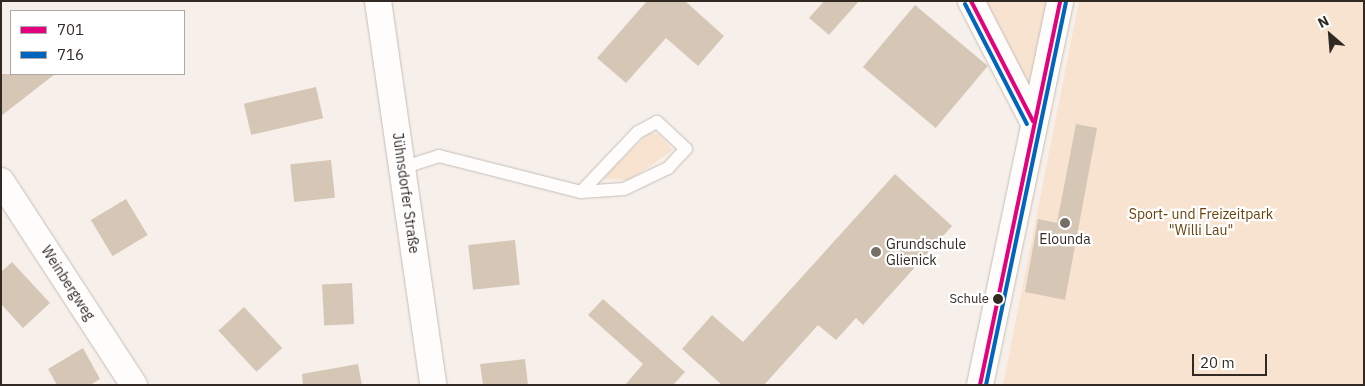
<!DOCTYPE html>
<html>
<head>
<meta charset="utf-8">
<style>
  body { margin:0 }
  #map { position:relative; width:1365px; height:386px; overflow:hidden; background:#f7f0ea; font-family:"IBM Plex Sans",sans-serif }
  div>[style] { position:absolute }
  .green>* { inset:0; background:#f8e3d1 }
  .building>* { inset:0; background:#d6c6b6; transform-origin:0 0 }
  .roads { filter:drop-shadow(0 0 1px #c6beb8) drop-shadow(0 0 1px #c6beb8) }
  .lane>* { height:12px; margin:-6px; padding:0 6px; transform-origin:6px; border-radius:6px; background:#fefdfc }
  .street>* { height:26px; margin:-13px; padding:0 13px; transform-origin:13px; border-radius:13px; background:#fefdfc }
  .bus-1>* { height:4px; margin:-2px; padding:0 2px; transform-origin:2px; border-radius:2px; background:#e5007d }
  .bus-2>* { height:4px; margin:-2px; padding:0 2px; transform-origin:2px; border-radius:2px; background:#0065bd }
  .dots>* { width:14px; height:14px; translate:-50% -50%; box-sizing:border-box; border:2px solid #fff; border-radius:50% }
  span { translate:-50% -50%; white-space:nowrap; text-align:center; line-height:1.15; -webkit-text-stroke:4.5px #fff; paint-order:stroke }
  .bus-label { font-size:13px; color:#312922 }
  .right { translate:-100% -50%; text-align:right }
  .street-label { font-size:14px; color:#312922 }
  .park-label { font-size:14px; color:#6d410a }
  .poi-label { font-size:14px; color:#312922 }
  .left { translate:0 -50%; text-align:left }
  .frame { position:absolute; inset:0; border:2px solid #312922; pointer-events:none }
  .legend { position:absolute; left:10px; top:10px; width:175px; height:65px; box-sizing:border-box; background:#fff; border:1px solid #ada9a7; margin:0; padding:6px 9px; list-style:none; font-size:15px; color:#312922 }
  .legend li { display:flex; align-items:center; gap:10px; height:25px }
  .legend b { width:25px; border:1px solid #ada9a7 }
  .north { position:absolute; left:1305px; top:10px; width:50px; height:50px; -webkit-text-stroke:4px #fff; paint-order:stroke; rotate:333deg; font-size:14px; font-weight:700; line-height:20px; text-align:center; color:#312922 }
  .north::after { content:''; display:block; margin:auto; width:18px; height:22px; background:#312922; clip-path:polygon(50% 0,100% 100%,50% 72%,0 100%) }
  .scale { position:absolute; left:1192px; top:354px; width:75px; height:22px; box-sizing:border-box; border:2px solid #312922; border-top:0; padding-left:6px; font-size:15px; line-height:18px; white-space:nowrap; color:#312922; -webkit-text-stroke:4px #fff; paint-order:stroke }
</style>
</head>
<body>
<div id="map">
  <div class="green">
    <i style="clip-path:polygon(979px 1px,1051px 1px,1029px 100px)"></i>
    <i style="clip-path:polygon(1079px 1px,1364px 1px,1364px 385px,1003px 385px)"></i>
    <i style="clip-path:polygon(649px 133px,659px 134px,673px 150px,630px 180px,601px 179px)"></i>
  </div>
  <div class="building">
    <i style="clip-path:polygon(647px 1px,685px 1px,724px 36px,698px 66px,666px 38px,626px 83px,597px 58px)"></i>
    <i style="clip-path:polygon(824px 1px,859px 1px,829px 35px,809px 18px)"></i>
    <i style="left:915px;top:5px;width:95px;height:81px;rotate:40deg"></i>
    <i style="clip-path:polygon(1px 74px,55px 74px,1px 116px)"></i>
    <i style="left:316px;top:87px;width:32px;height:74px;rotate:77deg"></i>
    <i style="clip-path:polygon(1076px 124px,1097px 128px,1065px 300px,1025px 292px,1038px 219px,1057px 223px)"></i>
    <i style="left:331px;top:160px;width:38px;height:41px;rotate:84deg"></i>
    <i style="clip-path:polygon(895px 174px,952px 226px,863px 325px,856px 318px,836px 340px,818px 325px,764px 385px,722px 385px,682px 349px,712px 315px,743px 342px)"></i>
    <i style="left:126px;top:199px;width:42px;height:41px;rotate:59deg"></i>
    <i style="left:515px;top:240px;width:45px;height:47px;rotate:84deg"></i>
    <i style="clip-path:polygon(12px 262px,50px 303px,23px 328px,1px 304px,1px 272px)"></i>
    <i style="left:352px;top:283px;width:41px;height:30px;rotate:87deg"></i>
    <i style="clip-path:polygon(603px 299px,685px 372px,673px 385px,625px 385px,643px 364px,588px 315px)"></i>
    <i style="left:244px;top:307px;width:56px;height:35px;rotate:47deg"></i>
    <i style="clip-path:polygon(83px 348px,100px 379px,90px 385px,57px 385px,48px 369px)"></i>
    <i style="clip-path:polygon(525px 359px,528px 385px,483px 385px,480px 364px)"></i>
    <i style="clip-path:polygon(358px 364px,362px 385px,303px 385px,302px 374px)"></i>
  </div>
  <div class="roads">
    <div class="lane">
      <i style="left:402px;top:168px;width:39px;rotate:-18deg"></i>
      <i style="left:439px;top:156px;width:146px;rotate:14.2deg"></i>
      <i style="left:581px;top:192px;width:43px;rotate:-4deg"></i>
      <i style="left:624px;top:189px;width:49px;rotate:-25.5deg"></i>
      <i style="left:668px;top:168px;width:26px;rotate:-47deg"></i>
      <i style="left:686px;top:149px;width:40px;rotate:-137deg"></i>
      <i style="left:657px;top:122px;width:21px;rotate:152deg"></i>
      <i style="left:638px;top:132px;width:83px;rotate:133.5deg"></i>
    </div>
    <div class="street">
      <i style="left:378px;top:1px;width:388px;rotate:81.8deg"></i>
      <i style="left:971px;top:1px;width:135px;rotate:62.7deg"></i>
      <i style="left:1px;top:181px;width:244px;rotate:56.9deg"></i>
      <i style="left:980px;top:385px;width:392px;rotate:-78.2deg"></i>
    </div>
  </div>
  <div class="bus-1">
    <i style="left:971px;top:1px;width:135px;rotate:62.7deg"></i>
    <i style="left:980px;top:385px;width:392px;rotate:-78.2deg"></i>
  </div>
  <div class="bus-2">
    <i style="left:965px;top:4px;width:135px;rotate:62.7deg"></i>
    <i style="left:986px;top:385px;width:391px;rotate:-78.2deg"></i>
  </div>
  <div class="dots">
    <i style="left:1065px;top:223px;background:#766f68"></i>
    <i style="left:876px;top:252px;background:#766f68"></i>
    <i style="left:998px;top:299px;background:#312922"></i>
  </div>
  <div class="bus-label">
    <span class="right" style="left:989px;top:299px">Schule</span>
  </div>
  <div class="street-label">
    <span style="left:406px;top:193px;rotate:82deg">Jühnsdorfer Straße</span>
    <span style="left:68px;top:283px;rotate:57deg">Weinbergweg</span>
  </div>
  <div class="park-label">
    <span style="left:1201px;top:222px">Sport- und Freizeitpark<br>"Willi Lau"</span>
  </div>
  <div class="poi-label">
    <span style="left:1065px;top:239px">Elounda</span>
    <span class="left" style="left:886px;top:252px">Grundschule<br>Glienick</span>
  </div>
  <div class="frame"></div>
  <ul class="legend">
  <li><b style="height:6px;background:#e5007d"></b>701</li>
  <li><b style="height:6px;background:#0065bd"></b>716</li>
  </ul>
  <div class="north">N</div>
  <div class="scale">20 m</div>
</div>
</body>
</html>
